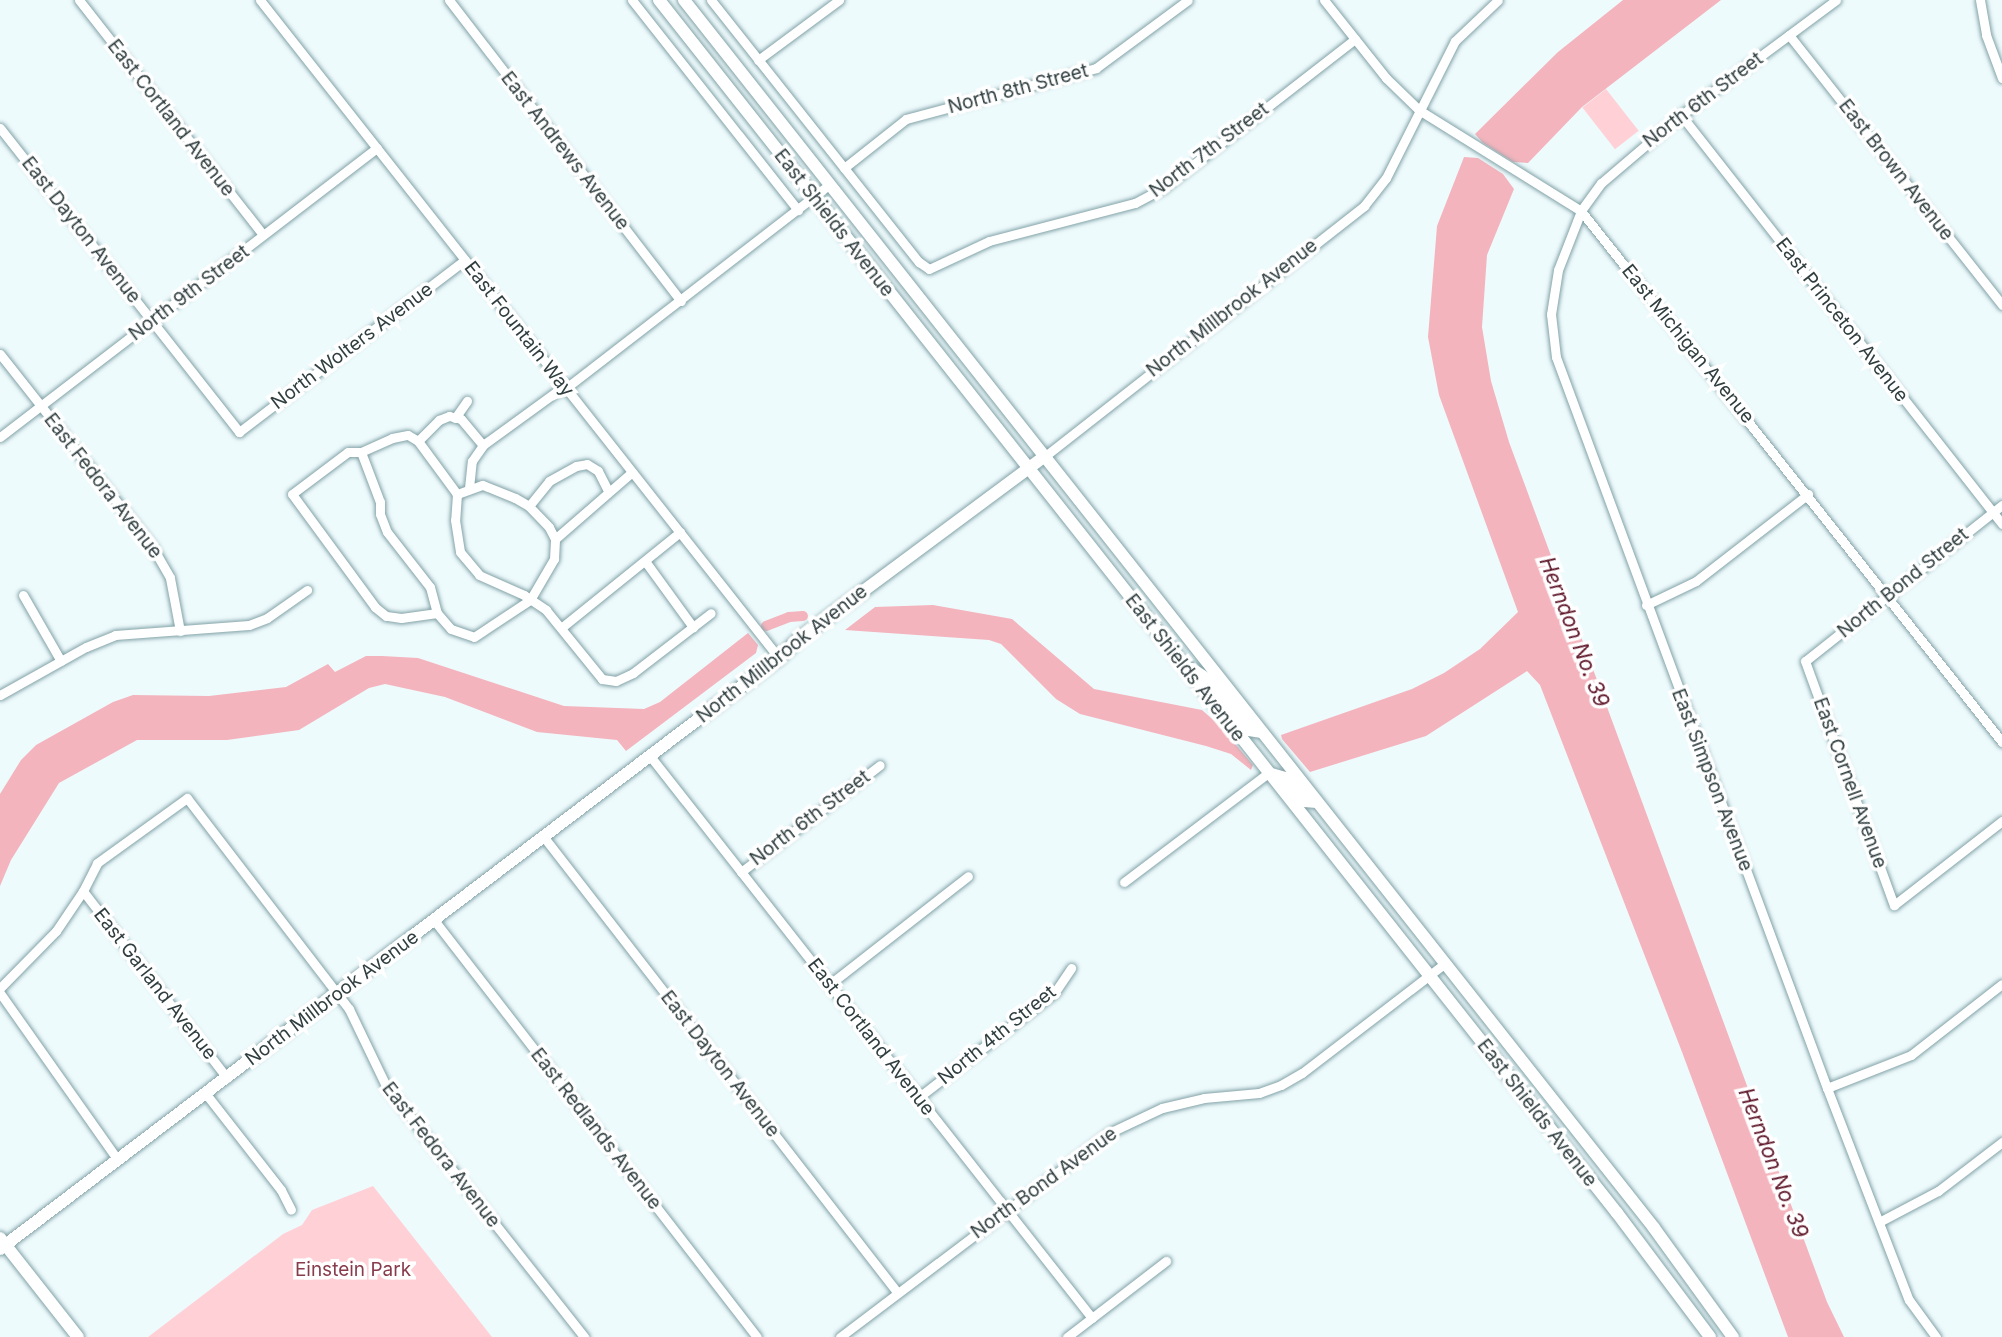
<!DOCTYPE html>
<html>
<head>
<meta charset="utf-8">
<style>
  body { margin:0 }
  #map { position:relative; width:2002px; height:1337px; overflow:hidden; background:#eefbfd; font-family:Inter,sans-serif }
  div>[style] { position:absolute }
  .green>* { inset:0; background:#ffd1d7; transform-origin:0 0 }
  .water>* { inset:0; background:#f4b4bd }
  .canal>* { height:10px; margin:-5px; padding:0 5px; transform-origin:5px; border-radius:5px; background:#f4b4bd }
  .roads { filter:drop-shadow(0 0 2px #82a2a7) drop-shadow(0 0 2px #82a2a7) }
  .street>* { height:9px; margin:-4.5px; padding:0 4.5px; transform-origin:4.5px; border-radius:4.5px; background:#fff }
  .secondary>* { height:12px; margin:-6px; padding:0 6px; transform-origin:6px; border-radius:6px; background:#fff }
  span { translate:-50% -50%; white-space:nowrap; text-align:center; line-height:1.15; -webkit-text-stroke:7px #fff; paint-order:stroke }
  .street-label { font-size:19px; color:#303e40 }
  .park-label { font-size:19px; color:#873b4b }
  .water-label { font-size:21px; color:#5f172a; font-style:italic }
</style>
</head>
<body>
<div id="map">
  <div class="green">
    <i style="left:1606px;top:89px;width:53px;height:30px;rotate:52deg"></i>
    <i style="clip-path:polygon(373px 1186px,492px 1337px,148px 1337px,283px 1234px,302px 1225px,312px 1210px)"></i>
  </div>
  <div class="water">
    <i style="clip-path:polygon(1623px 0,1721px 0,1582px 107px,1528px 163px,1513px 162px,1483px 143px,1475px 134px,1558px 52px)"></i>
    <i style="clip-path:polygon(1464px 157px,1478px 158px,1503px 174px,1514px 189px,1487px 255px,1482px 327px,1491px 381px,1509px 442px,1827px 1302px,1844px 1337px,1788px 1337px,1682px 1052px,1540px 685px,1527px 671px,1426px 736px,1310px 772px,1282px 739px,1281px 735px,1412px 689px,1444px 673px,1480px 649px,1518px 612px,1439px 395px,1428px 337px,1437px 226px)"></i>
    <i style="clip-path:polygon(933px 605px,1012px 619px,1094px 689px,1202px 710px,1219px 725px,1253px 765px,1251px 770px,1231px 754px,1206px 746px,1080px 714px,1056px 699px,1001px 644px,989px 640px,845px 630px,875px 607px)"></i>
    <i style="clip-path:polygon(748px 633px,758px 645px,756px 653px,626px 751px,617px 740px,537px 732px,445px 697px,385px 684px,369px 688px,299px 730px,227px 740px,137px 740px,59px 783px,11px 860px,0 886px,0 794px,21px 760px,36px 745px,113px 702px,133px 695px,209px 696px,286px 687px,328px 664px,335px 672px,366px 656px,382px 656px,418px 658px,564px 706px,644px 709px,660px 702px)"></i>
  </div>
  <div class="canal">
    <i style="left:766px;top:626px;width:25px;rotate:-21deg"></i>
    <i style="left:789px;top:617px;width:14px;rotate:-4deg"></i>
  </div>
  <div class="roads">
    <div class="street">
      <i style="left:79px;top:0;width:298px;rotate:51.9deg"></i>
      <i style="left:260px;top:0;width:838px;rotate:51.74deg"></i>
      <i style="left:449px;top:0;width:380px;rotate:52.4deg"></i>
      <i style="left:632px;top:0;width:268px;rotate:51.7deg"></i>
      <i style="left:711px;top:0;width:335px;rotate:51.6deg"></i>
      <i style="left:919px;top:262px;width:12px;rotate:35deg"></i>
      <i style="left:929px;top:269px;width:66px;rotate:-25deg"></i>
      <i style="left:989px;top:241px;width:151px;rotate:-14.6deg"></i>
      <i style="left:1135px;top:203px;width:32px;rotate:-28deg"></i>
      <i style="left:1163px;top:188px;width:243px;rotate:-37.8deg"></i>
      <i style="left:1324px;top:0;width:100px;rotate:51.5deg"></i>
      <i style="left:1386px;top:78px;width:46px;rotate:44.1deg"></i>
      <i style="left:1419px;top:110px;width:191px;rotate:31.9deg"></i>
      <i style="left:1581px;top:211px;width:678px;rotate:51.59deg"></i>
      <i style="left:1836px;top:0;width:193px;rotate:143.4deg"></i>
      <i style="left:1681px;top:115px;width:105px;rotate:139.6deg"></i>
      <i style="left:1601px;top:183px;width:34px;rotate:126deg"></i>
      <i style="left:1581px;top:211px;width:63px;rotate:111.3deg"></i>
      <i style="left:1558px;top:270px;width:45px;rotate:99deg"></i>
      <i style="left:1551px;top:314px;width:43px;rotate:83.4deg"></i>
      <i style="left:1556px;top:357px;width:780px;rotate:69.66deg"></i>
      <i style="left:1827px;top:1088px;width:227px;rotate:68.9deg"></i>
      <i style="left:1909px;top:1300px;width:46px;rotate:53.9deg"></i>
      <i style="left:1980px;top:0;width:36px;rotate:80deg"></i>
      <i style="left:1986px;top:35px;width:46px;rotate:69.6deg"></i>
      <i style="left:1789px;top:35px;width:344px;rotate:51.7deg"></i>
      <i style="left:758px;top:60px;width:101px;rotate:-36.5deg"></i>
      <i style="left:1681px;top:115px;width:520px;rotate:51.87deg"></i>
      <i style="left:0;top:128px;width:387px;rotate:51.8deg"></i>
      <i style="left:239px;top:432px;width:284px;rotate:-37.3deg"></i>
      <i style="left:844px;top:168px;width:79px;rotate:-38.3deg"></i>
      <i style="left:906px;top:119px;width:197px;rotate:-15deg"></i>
      <i style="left:1096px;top:68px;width:114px;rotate:-36.5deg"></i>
      <i style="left:0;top:354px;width:247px;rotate:51.7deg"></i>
      <i style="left:153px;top:548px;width:34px;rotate:60deg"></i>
      <i style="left:170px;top:578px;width:54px;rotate:79.3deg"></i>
      <i style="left:455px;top:418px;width:21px;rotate:-55deg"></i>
      <i style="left:0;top:437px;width:475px;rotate:-37.5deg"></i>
      <i style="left:418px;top:441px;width:30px;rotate:-45deg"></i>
      <i style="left:439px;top:420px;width:11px;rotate:-22deg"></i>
      <i style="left:449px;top:416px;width:12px;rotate:14deg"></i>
      <i style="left:461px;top:419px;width:34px;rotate:50deg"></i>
      <i style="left:361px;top:452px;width:53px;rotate:69.2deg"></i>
      <i style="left:380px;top:502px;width:12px;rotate:90deg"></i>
      <i style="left:380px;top:514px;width:19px;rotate:69deg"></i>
      <i style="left:387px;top:532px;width:70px;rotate:52deg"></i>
      <i style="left:430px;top:587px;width:27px;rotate:75deg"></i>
      <i style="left:437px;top:613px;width:21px;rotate:49deg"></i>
      <i style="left:451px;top:629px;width:24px;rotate:19deg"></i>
      <i style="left:474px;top:637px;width:67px;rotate:-33.5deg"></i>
      <i style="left:530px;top:600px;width:48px;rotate:-59.7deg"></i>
      <i style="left:554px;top:559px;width:20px;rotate:-87deg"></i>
      <i style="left:555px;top:539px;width:13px;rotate:-117deg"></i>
      <i style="left:549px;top:527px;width:29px;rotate:-134deg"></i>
      <i style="left:529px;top:506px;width:16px;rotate:-150deg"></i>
      <i style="left:515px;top:498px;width:35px;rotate:-158deg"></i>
      <i style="left:482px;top:485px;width:27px;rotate:160deg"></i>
      <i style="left:1044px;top:457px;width:407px;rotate:-38.1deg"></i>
      <i style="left:1364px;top:206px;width:36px;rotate:-52deg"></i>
      <i style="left:1386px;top:178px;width:153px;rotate:-63.3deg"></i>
      <i style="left:1455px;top:41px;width:59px;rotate:-43.6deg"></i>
      <i style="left:469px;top:488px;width:27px;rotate:-84deg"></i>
      <i style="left:472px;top:461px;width:19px;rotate:-55deg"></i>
      <i style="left:483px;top:445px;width:90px;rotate:-36deg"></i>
      <i style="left:556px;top:392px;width:11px;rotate:-22deg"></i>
      <i style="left:566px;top:388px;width:332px;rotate:-37.7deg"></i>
      <i style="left:2002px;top:505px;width:251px;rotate:141.6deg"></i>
      <i style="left:1805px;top:661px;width:260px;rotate:70deg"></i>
      <i style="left:1894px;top:905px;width:137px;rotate:-37.9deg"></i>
      <i style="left:529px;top:506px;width:32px;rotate:-51deg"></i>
      <i style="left:549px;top:481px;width:31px;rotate:-29deg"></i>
      <i style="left:576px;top:466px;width:11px;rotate:-10deg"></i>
      <i style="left:587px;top:464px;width:13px;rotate:32deg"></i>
      <i style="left:598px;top:471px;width:22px;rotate:63deg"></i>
      <i style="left:555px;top:539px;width:102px;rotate:-41deg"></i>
      <i style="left:645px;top:561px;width:82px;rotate:54deg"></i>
      <i style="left:23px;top:595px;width:76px;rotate:60.1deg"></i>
      <i style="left:1646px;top:605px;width:55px;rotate:-25.6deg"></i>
      <i style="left:1696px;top:581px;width:142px;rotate:-37.8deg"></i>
      <i style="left:437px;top:613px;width:36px;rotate:172deg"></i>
      <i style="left:401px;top:618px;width:15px;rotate:-172deg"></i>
      <i style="left:386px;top:616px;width:14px;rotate:-141deg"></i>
      <i style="left:375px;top:607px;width:140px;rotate:-126.3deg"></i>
      <i style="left:292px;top:494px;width:70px;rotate:-36.9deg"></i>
      <i style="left:348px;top:452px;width:13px"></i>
      <i style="left:361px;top:452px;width:34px;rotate:-24deg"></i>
      <i style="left:392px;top:438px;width:16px;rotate:-11deg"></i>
      <i style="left:408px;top:435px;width:12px;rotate:31deg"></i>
      <i style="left:418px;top:441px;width:66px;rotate:53.7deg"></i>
      <i style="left:457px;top:494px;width:26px;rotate:94deg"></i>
      <i style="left:455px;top:520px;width:32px;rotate:81deg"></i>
      <i style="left:460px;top:552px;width:30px;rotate:50deg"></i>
      <i style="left:479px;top:575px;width:49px;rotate:24deg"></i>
      <i style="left:524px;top:595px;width:27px;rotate:34deg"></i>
      <i style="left:546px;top:610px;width:89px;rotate:50.9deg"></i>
      <i style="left:602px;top:679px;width:14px;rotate:8deg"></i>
      <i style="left:616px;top:681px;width:19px;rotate:-25deg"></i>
      <i style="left:633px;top:673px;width:98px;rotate:-37.6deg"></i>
      <i style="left:561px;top:628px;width:153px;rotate:-38.9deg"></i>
      <i style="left:0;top:695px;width:98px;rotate:-29.2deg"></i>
      <i style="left:86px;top:647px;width:31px;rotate:-22deg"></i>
      <i style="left:115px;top:635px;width:134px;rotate:-4.3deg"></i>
      <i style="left:249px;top:625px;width:19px;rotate:-21deg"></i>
      <i style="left:267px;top:618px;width:49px;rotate:-35deg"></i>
      <i style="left:650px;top:756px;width:715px;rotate:51.82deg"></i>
      <i style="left:543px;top:836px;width:577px;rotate:52.18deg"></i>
      <i style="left:741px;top:872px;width:175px;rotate:-37.6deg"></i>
      <i style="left:1124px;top:882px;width:181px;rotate:-37.1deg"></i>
      <i style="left:83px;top:891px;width:236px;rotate:52.4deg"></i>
      <i style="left:434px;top:920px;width:527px;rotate:52.24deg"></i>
      <i style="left:830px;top:984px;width:175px;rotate:-38deg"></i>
      <i style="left:0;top:988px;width:80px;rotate:-45.5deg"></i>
      <i style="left:56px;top:931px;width:48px;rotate:-56deg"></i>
      <i style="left:83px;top:891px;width:31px;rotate:-63deg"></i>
      <i style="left:97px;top:863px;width:111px;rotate:-35.8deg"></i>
      <i style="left:187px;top:798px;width:266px;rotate:52.5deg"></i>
      <i style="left:349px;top:1009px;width:85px;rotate:64.3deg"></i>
      <i style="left:386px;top:1086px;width:320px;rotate:51.7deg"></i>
      <i style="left:0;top:993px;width:204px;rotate:54.8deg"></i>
      <i style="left:1827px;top:1088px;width:90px;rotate:-21.4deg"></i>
      <i style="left:1911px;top:1055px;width:115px;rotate:-38deg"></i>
      <i style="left:206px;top:1094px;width:122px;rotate:52deg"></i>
      <i style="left:281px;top:1190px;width:22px;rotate:63deg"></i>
      <i style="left:919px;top:1097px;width:172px;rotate:-37.7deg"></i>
      <i style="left:1055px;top:992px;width:29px;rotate:-56deg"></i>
      <i style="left:1879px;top:1222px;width:67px;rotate:-27.7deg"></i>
      <i style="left:1938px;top:1191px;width:81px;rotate:-37.4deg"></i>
      <i style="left:840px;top:1337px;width:340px;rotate:-37.1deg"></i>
      <i style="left:1111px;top:1132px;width:56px;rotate:-25.2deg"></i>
      <i style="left:1162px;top:1108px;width:43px;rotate:-13.4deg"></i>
      <i style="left:1204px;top:1098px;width:55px;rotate:-5.2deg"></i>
      <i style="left:1259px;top:1093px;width:23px;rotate:-20deg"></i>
      <i style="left:1281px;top:1085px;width:24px;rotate:-30deg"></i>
      <i style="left:1302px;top:1073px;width:179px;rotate:-37.5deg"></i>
      <i style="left:1067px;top:1337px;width:125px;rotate:-37.5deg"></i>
    </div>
    <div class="secondary">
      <i style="left:659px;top:0;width:1546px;rotate:51.7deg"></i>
      <i style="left:1617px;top:1213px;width:155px;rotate:53.1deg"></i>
      <i style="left:684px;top:0;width:1565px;rotate:51.69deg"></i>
      <i style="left:1654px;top:1228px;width:135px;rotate:54.1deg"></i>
      <i style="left:1192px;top:669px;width:18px;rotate:34deg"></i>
      <i style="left:1207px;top:679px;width:66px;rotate:50.5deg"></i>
      <i style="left:1249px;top:730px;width:13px;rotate:9deg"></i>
      <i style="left:1268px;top:773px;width:18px;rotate:16deg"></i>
      <i style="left:1285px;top:778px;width:30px;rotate:50deg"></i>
      <i style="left:1304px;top:801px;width:13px;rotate:4deg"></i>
      <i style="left:0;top:1238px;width:126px;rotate:51.8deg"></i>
      <i style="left:0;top:1249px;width:978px;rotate:-37.19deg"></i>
      <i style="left:779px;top:658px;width:29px;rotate:-44deg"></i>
      <i style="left:800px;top:638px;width:304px;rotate:-36.6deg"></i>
    </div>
  </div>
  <div class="street-label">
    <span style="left:1018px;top:89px;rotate:-15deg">North 8th Street</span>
    <span style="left:1703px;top:100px;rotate:-37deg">North 6th Street</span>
    <span style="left:171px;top:118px;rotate:52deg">East Cortland Avenue</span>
    <span style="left:1209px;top:150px;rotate:-37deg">North 7th Street</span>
    <span style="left:565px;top:151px;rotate:52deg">East Andrews Avenue</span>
    <span style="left:1896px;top:170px;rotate:52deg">East Brown Avenue</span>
    <span style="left:834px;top:223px;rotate:52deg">East Shields Avenue</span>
    <span style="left:81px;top:230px;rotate:52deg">East Dayton Avenue</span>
    <span style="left:189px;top:293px;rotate:-37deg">North 9th Street</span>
    <span style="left:1232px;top:308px;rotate:-38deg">North Millbrook Avenue</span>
    <span style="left:1842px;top:320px;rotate:52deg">East Princeton Avenue</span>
    <span style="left:519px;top:329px;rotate:52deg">East Fountain Way</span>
    <span style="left:1688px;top:344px;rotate:51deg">East Michigan Avenue</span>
    <span style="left:352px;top:346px;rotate:-37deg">North Wolters Avenue</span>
    <span style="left:103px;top:486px;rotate:52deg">East Fedora Avenue</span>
    <span style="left:1903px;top:583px;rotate:-39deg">North Bond Street</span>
    <span style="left:782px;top:654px;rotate:-38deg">North Millbrook Avenue</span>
    <span style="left:1185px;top:668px;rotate:52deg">East Shields Avenue</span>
    <span style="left:1712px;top:780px;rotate:69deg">East Simpson Avenue</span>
    <span style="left:1850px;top:783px;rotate:70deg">East Cornell Avenue</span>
    <span style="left:810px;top:818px;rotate:-37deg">North 6th Street</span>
    <span style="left:155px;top:984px;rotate:52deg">East Garland Avenue</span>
    <span style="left:332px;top:998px;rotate:-37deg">North Millbrook Avenue</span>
    <span style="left:997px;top:1035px;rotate:-39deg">North 4th Street</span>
    <span style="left:871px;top:1037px;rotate:52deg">East Cortland Avenue</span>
    <span style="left:720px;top:1064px;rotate:52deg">East Dayton Avenue</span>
    <span style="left:1537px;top:1113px;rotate:52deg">East Shields Avenue</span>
    <span style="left:596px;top:1129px;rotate:52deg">East Redlands Avenue</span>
    <span style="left:441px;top:1155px;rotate:52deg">East Fedora Avenue</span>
    <span style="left:1044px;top:1183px;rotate:-36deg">North Bond Avenue</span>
  </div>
  <div class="park-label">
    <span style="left:353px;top:1270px">Einstein Park</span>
  </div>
  <div class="water-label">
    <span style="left:1574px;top:632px;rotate:69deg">Herndon No. 39</span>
    <span style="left:1773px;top:1163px;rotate:69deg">Herndon No. 39</span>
  </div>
</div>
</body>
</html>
